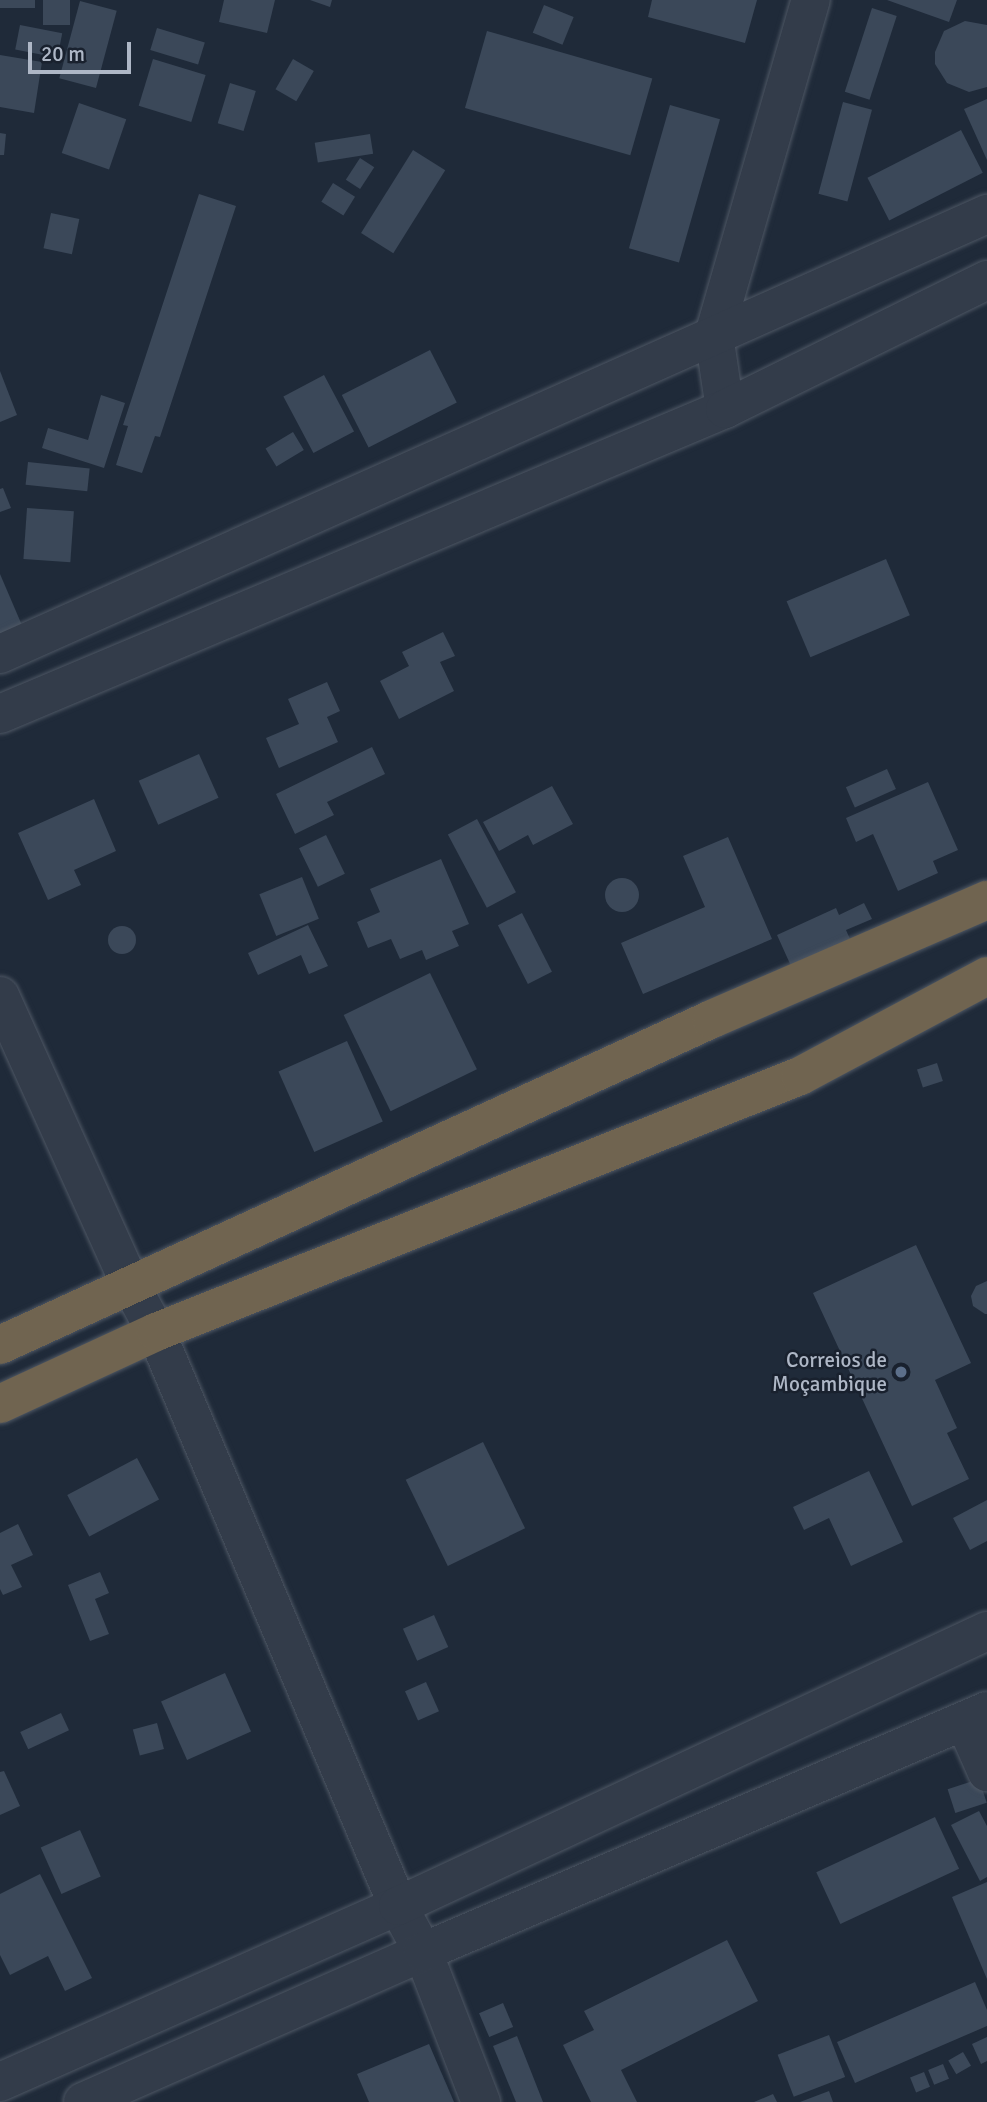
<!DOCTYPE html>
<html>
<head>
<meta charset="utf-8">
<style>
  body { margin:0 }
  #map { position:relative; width:987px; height:2102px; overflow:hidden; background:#1f2a39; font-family:Signika,sans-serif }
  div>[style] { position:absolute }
  .building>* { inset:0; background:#3b4859; transform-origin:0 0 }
  .round { border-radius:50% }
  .roads { filter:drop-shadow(0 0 2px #4e5764) drop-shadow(0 0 2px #4e5764) }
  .minor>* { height:38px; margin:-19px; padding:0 19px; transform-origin:19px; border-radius:19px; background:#333c4a }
  .highway>* { height:38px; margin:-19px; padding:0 19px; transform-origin:19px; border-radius:19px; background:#706450 }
  .dots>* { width:19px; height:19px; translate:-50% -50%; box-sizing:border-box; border:4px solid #19212e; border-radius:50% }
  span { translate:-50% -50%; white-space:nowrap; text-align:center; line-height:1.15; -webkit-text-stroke:5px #19212e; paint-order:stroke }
  .poi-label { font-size:21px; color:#aeb7c6 }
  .right { translate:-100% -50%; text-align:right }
  .scale { position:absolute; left:28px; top:42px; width:103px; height:32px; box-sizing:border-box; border:4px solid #aeb7c6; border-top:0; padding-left:9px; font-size:21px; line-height:24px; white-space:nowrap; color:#aeb7c6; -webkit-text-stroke:5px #19212e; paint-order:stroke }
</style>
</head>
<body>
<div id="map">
  <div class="building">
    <i style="left:0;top:0;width:35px;height:8px"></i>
    <i style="left:43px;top:0;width:27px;height:25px"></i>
    <i style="clip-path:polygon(224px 0,275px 0,267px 33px,219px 22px)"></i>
    <i style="clip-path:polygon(310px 0,332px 0,330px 7px)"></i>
    <i style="clip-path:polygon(652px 0,757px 0,745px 43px,648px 17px)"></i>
    <i style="clip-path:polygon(887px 0,957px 0,949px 22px)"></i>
    <i style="left:80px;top:1px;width:38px;height:80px;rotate:15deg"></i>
    <i style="left:544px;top:5px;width:32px;height:30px;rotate:22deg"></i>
    <i style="left:872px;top:8px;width:26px;height:88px;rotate:18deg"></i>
    <i style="clip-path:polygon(965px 21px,987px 25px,987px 87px,969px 92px,947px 83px,935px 64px,935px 52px,944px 31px)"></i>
    <i style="left:20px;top:25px;width:43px;height:25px;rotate:11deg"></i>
    <i style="left:157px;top:28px;width:50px;height:23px;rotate:17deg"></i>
    <i style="left:487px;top:31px;width:172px;height:80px;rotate:16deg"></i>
    <i style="clip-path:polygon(0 55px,42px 62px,34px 113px,0 107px)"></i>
    <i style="left:153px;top:59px;width:55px;height:49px;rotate:17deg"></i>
    <i style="left:293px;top:59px;width:24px;height:35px;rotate:30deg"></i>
    <i style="left:230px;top:83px;width:27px;height:42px;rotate:17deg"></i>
    <i style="clip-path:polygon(987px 99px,987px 160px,964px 109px)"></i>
    <i style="left:843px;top:102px;width:30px;height:95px;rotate:15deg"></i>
    <i style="left:79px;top:103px;width:50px;height:53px;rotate:19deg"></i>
    <i style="left:670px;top:105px;width:52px;height:149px;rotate:16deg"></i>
    <i style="left:961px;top:130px;width:48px;height:105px;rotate:63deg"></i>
    <i style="clip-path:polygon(0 133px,6px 134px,4px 155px,0 155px)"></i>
    <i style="left:370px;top:134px;width:20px;height:56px;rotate:81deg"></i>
    <i style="left:413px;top:150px;width:38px;height:98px;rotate:32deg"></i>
    <i style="left:360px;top:158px;width:17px;height:26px;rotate:33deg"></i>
    <i style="left:333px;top:183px;width:26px;height:22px;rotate:32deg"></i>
    <i style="clip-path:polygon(199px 194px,236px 206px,160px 437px,155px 436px,142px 473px,116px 465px,128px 426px,123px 425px)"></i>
    <i style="left:51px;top:213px;width:29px;height:36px;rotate:12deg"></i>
    <i style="left:430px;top:350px;width:59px;height:99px;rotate:63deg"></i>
    <i style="clip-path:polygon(0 371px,17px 415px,0 422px)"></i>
    <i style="left:324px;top:375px;width:64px;height:46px;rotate:62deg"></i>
    <i style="clip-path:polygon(101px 395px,125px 403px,104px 468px,42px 448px,48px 428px,88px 440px)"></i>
    <i style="left:293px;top:432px;width:21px;height:32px;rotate:59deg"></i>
    <i style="left:28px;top:462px;width:62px;height:23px;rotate:6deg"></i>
    <i style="clip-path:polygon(3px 488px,11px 508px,0 512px,0 489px)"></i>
    <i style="left:27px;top:508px;width:47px;height:51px;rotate:4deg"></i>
    <i style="left:886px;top:559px;width:61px;height:108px;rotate:67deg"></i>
    <i style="clip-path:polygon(0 574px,24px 630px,0 640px)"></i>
    <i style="clip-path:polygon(443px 632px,455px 656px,440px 662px,454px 691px,399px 719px,380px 681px,409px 666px,402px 652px)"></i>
    <i style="clip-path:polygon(327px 682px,340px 711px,327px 717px,338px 742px,279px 768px,266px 738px,299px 724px,288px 699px)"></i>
    <i style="clip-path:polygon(372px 747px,385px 774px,327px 802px,334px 815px,295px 834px,276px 794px)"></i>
    <i style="left:199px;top:754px;width:48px;height:66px;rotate:66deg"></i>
    <i style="left:887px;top:769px;width:22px;height:45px;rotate:66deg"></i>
    <i style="clip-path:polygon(928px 782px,958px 850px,933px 861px,938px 873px,898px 891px,873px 834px,856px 842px,846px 818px)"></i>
    <i style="clip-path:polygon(552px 786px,573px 824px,533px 845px,528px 835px,499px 851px,483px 822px)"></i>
    <i style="clip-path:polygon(94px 799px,116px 851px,74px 870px,81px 885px,48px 900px,18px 833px)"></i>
    <i style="left:477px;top:819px;width:83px;height:33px;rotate:62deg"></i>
    <i style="left:326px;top:835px;width:43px;height:30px;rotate:64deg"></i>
    <i style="clip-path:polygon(728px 837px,772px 939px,643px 994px,621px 943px,705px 907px,683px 856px)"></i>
    <i style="clip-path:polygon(441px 859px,469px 924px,452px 931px,459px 946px,426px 960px,422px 950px,400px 959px,391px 939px,368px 948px,357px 922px,380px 912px,370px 889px)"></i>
    <i style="left:302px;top:877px;width:45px;height:46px;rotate:68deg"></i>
    <i class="round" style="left:605px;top:878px;width:34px;height:34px"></i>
    <i style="clip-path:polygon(864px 903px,872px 919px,846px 930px,850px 939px,791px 966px,777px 935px,836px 908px,839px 915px)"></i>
    <i style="left:522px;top:913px;width:66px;height:27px;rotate:63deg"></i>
    <i style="clip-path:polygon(308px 925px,328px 966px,309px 974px,301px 955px,258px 975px,248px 953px)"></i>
    <i class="round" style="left:108px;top:926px;width:28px;height:28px"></i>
    <i style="left:430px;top:973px;width:107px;height:96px;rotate:64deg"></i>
    <i style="left:347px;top:1041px;width:88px;height:75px;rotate:66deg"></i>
    <i style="left:937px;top:1063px;width:19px;height:21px;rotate:72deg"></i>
    <i style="clip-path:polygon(916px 1245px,971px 1363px,935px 1380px,957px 1428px,947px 1433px,969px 1479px,912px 1506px,813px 1293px)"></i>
    <i style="clip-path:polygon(987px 1281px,987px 1314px,985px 1314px,973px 1306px,971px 1296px,976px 1286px)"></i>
    <i style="left:483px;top:1442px;width:96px;height:86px;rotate:64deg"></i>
    <i style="left:137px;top:1458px;width:47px;height:79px;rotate:62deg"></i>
    <i style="clip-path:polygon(869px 1471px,903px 1542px,851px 1566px,829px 1518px,804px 1530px,793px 1507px)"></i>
    <i style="clip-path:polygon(987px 1500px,987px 1541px,970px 1550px,953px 1518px)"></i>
    <i style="clip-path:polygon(18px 1524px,33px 1555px,11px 1565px,22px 1587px,3px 1595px,0 1589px,0 1533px)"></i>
    <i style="clip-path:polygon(100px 1572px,109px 1593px,95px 1599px,109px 1634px,90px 1641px,68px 1585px)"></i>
    <i style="left:434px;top:1615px;width:35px;height:34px;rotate:66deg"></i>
    <i style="left:225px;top:1673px;width:64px;height:70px;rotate:66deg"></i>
    <i style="left:426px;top:1682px;width:32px;height:23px;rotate:66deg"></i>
    <i style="left:61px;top:1713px;width:19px;height:45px;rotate:65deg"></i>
    <i style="left:157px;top:1723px;width:27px;height:25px;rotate:75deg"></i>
    <i style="clip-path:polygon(4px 1771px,20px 1806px,0 1815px,0 1772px)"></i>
    <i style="left:979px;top:1779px;width:25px;height:33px;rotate:72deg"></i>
    <i style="clip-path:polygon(979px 1811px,987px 1826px,987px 1877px,980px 1881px,951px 1825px)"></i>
    <i style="left:935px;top:1817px;width:57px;height:131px;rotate:65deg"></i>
    <i style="left:80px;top:1830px;width:51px;height:43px;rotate:66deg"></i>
    <i style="clip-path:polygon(40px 1874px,92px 1978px,65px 1991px,48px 1956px,10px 1975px,0 1955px,0 1894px)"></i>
    <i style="clip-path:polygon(987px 1882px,987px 1979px,952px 1897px)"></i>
    <i style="clip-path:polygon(727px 1940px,758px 2001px,621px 2070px,637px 2102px,591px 2102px,563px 2045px,594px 2030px,584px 2011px)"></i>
    <i style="clip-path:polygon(975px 1982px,987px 2010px,987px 2026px,855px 2083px,837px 2042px)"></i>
    <i style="left:503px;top:2003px;width:26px;height:26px;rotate:67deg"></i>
    <i style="left:829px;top:2035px;width:45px;height:55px;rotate:69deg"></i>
    <i style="clip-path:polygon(517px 2036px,543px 2102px,516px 2102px,493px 2046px)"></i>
    <i style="clip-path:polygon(987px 2037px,987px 2061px,981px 2064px,972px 2044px)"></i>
    <i style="clip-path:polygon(429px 2044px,454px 2102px,369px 2102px,357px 2074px)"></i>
    <i style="left:963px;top:2052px;width:16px;height:17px;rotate:60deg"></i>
    <i style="left:943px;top:2064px;width:16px;height:16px;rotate:68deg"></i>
    <i style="left:924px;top:2072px;width:16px;height:15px;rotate:68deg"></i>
    <i style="clip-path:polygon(829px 2091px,833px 2102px,800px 2102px)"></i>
    <i style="clip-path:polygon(773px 2094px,777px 2102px,754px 2102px)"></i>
  </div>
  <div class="roads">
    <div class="minor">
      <i style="left:725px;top:409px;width:75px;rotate:-98.5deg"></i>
      <i style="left:714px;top:335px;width:349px;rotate:-73.9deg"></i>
      <i style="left:0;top:654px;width:1081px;rotate:-24.03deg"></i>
      <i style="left:0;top:714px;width:787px;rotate:-22.82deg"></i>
      <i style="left:725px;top:409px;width:292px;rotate:-26.2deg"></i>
      <i style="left:0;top:996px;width:318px;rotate:65.7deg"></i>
      <i style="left:131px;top:1286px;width:52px;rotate:61.5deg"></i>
      <i style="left:156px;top:1332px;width:623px;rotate:67.14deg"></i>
      <i style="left:398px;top:1906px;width:52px;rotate:61.5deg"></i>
      <i style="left:423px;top:1952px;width:161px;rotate:68.9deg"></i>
      <i style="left:965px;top:1722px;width:55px;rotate:66.3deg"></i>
      <i style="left:0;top:2082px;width:435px;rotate:-23.9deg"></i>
      <i style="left:398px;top:1906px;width:650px;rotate:-25.03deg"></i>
      <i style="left:83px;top:2102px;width:372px;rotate:-23.8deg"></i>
      <i style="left:423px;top:1952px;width:613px;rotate:-23.14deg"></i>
    </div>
    <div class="highway">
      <i style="left:0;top:1345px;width:783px;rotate:-24.6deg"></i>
      <i style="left:712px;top:1019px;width:300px;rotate:-23.4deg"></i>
      <i style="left:0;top:1404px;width:172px;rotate:-24.8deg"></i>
      <i style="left:156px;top:1332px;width:693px;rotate:-21.68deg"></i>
      <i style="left:800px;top:1076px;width:212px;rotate:-28.1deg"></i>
    </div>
  </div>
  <div class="dots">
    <i style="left:901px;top:1372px;background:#5c6f8a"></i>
  </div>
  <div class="poi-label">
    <span class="right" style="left:887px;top:1372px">Correios de<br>Moçambique</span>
  </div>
  <div class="scale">20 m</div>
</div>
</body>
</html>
